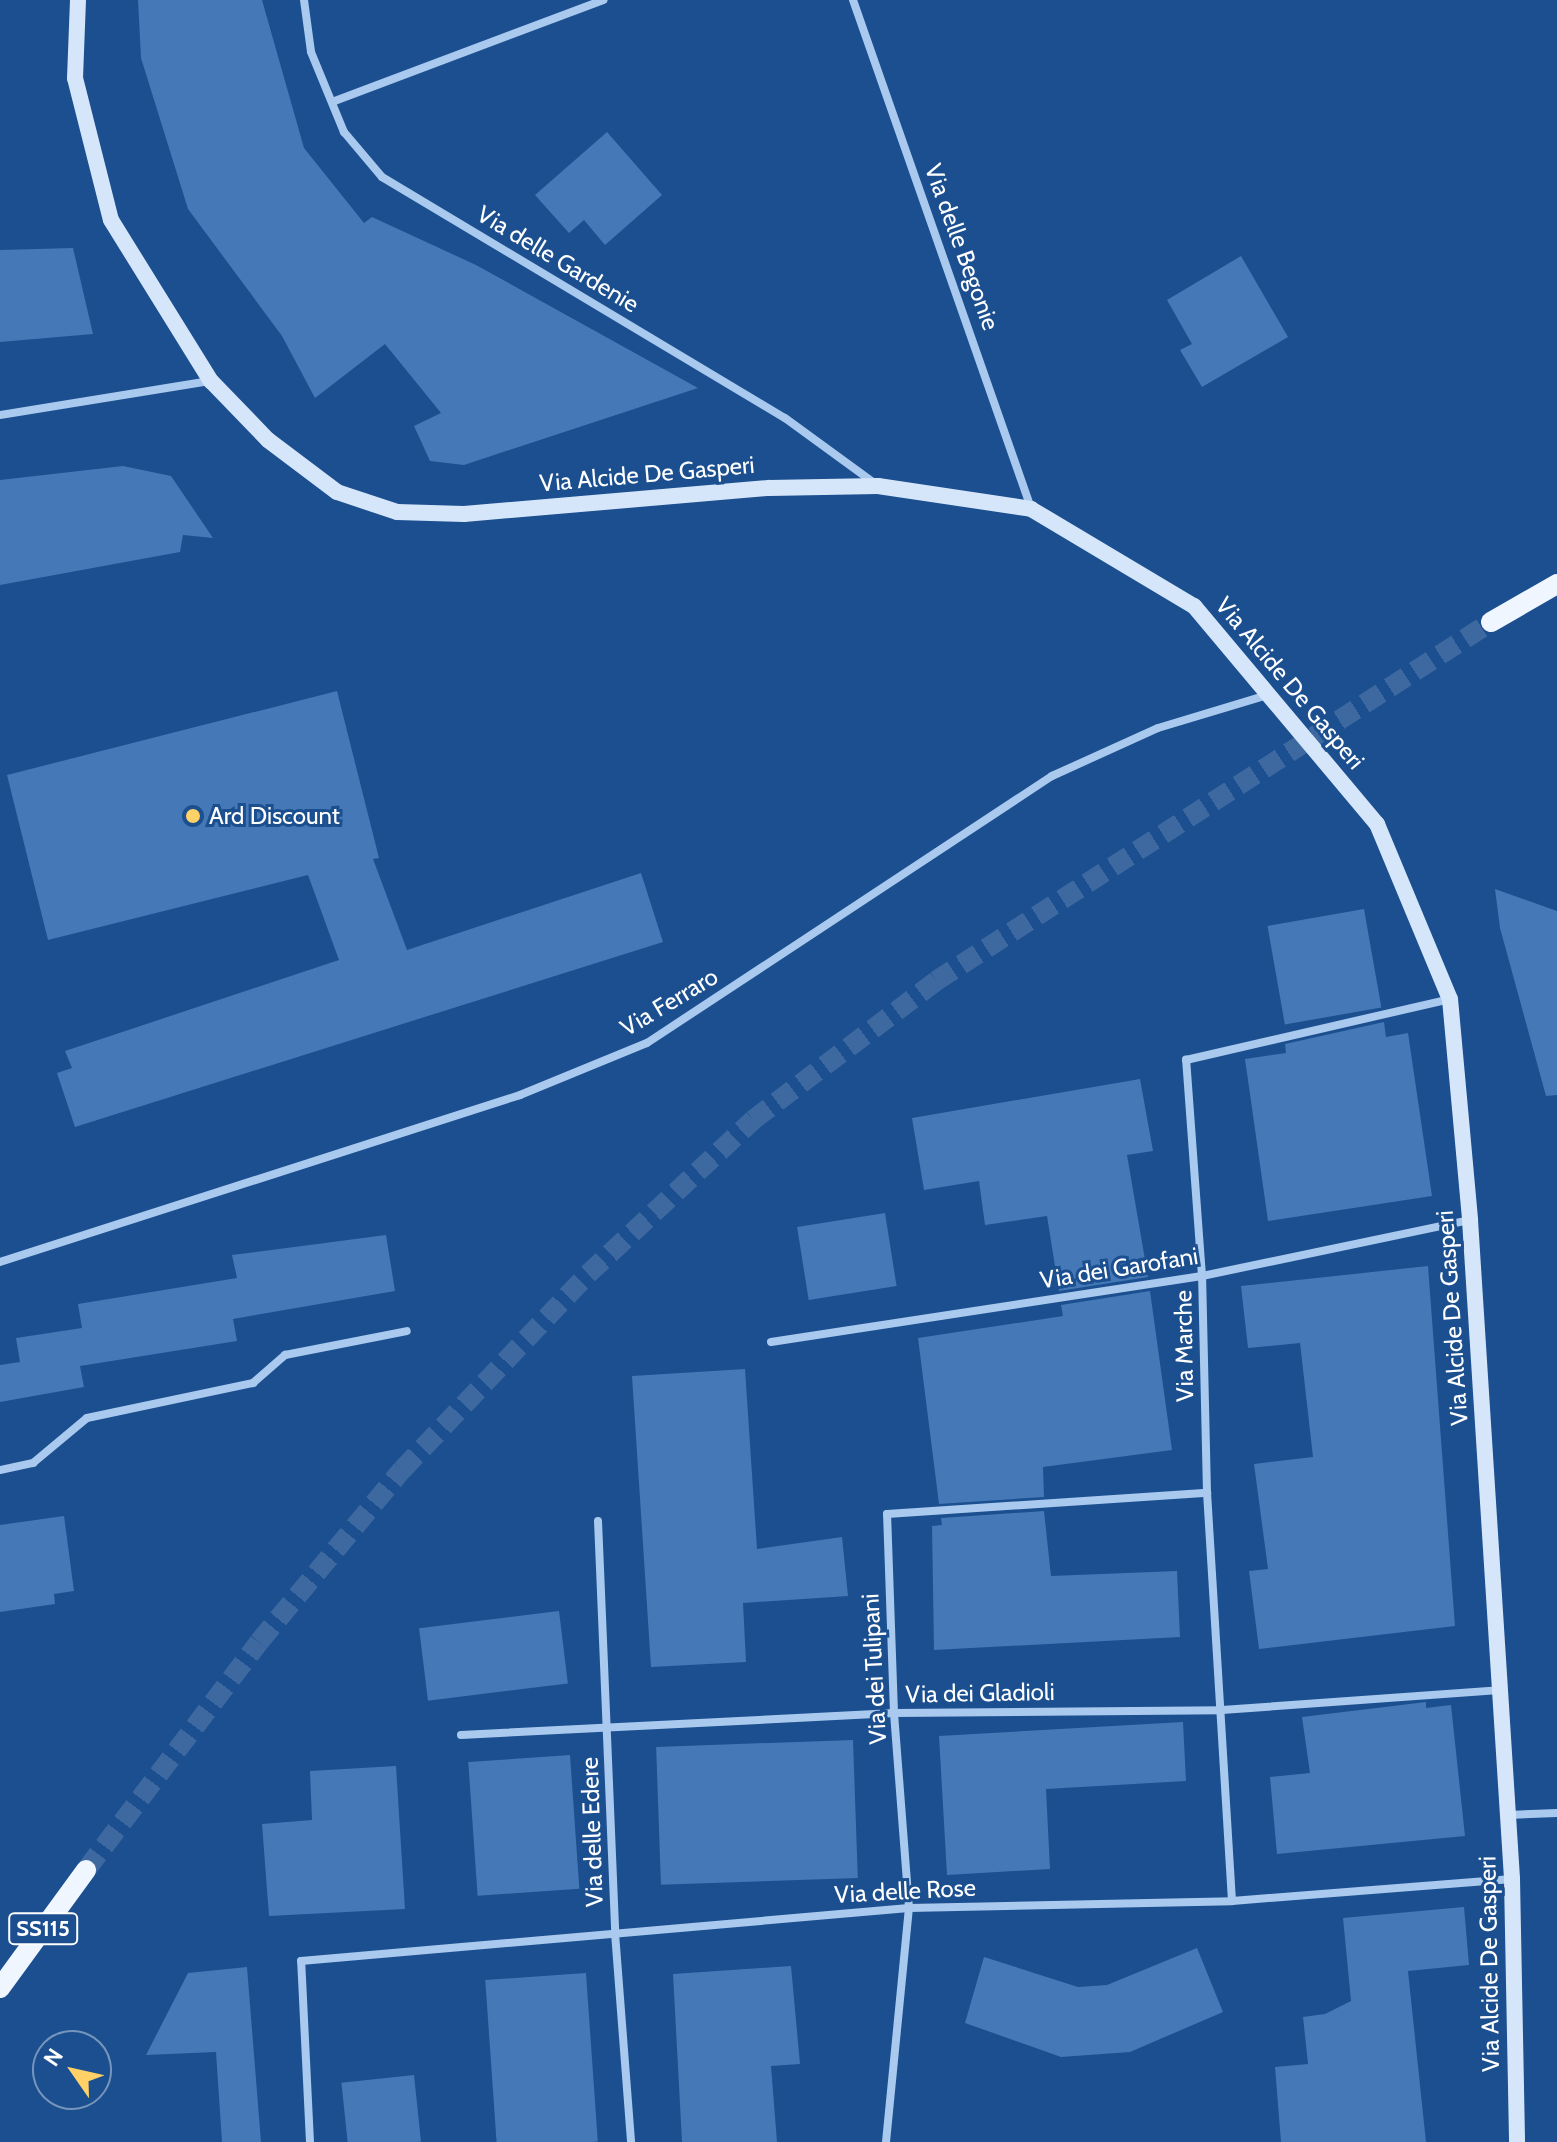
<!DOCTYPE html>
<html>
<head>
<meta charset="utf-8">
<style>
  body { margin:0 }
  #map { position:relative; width:1557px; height:2142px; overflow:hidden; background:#1b4f8f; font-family:Cabin,sans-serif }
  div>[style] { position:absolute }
  .building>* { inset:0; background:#4478b7; transform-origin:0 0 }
  .primary-tunnel>* { height:20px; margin-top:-10px; transform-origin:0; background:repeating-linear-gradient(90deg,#3d69a0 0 20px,transparent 0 30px) }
  .street>* { height:8px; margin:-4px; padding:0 4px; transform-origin:4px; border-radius:4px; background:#a9c9ee }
  .secondary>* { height:16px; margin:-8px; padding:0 8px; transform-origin:8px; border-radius:8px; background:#d6e6fa }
  .primary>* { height:20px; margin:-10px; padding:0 10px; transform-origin:10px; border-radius:10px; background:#f0f6ff }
  .dots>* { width:22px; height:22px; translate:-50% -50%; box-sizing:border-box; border:4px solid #1b4f8f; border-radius:50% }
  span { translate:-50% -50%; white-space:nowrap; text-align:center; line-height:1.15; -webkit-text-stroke:6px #1b4f8f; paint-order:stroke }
  .shield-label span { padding:2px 6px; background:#1b4f8f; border:2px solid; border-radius:6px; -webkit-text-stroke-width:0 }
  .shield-label { font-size:22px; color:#fff; font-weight:700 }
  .street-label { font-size:24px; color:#fff }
  .poi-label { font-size:24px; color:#fff }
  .left { translate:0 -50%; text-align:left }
  .north { position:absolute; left:32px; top:2030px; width:80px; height:80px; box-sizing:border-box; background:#1b4f8f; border:2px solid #7695bc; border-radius:50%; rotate:304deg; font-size:22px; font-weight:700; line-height:32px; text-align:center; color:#fff }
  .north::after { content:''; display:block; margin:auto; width:28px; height:36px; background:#ffd166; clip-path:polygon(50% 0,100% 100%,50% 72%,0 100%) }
</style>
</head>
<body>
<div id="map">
  <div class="building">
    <i style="clip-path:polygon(138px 0,262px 0,304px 148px,364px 223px,372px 217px,476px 265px,698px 388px,464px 465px,430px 461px,414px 426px,441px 413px,385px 344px,315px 398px,282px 336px,188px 209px,141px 58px)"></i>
    <i style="clip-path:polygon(607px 132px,662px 195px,605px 245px,584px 220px,569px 233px,535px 195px)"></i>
    <i style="clip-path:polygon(73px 248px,93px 334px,0 342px,0 250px)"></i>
    <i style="clip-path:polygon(1241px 256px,1288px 337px,1202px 387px,1180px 350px,1192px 344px,1167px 300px)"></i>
    <i style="clip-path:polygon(123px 466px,171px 476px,213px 538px,183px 535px,180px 552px,0 585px,0 480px)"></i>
    <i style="clip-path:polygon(337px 691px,379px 858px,373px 859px,407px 950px,641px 873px,663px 942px,75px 1127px,57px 1073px,72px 1068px,65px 1051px,339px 960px,308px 875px,48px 940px,7px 775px)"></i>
    <i style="clip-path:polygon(1495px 889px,1557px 911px,1557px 1095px,1546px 1096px,1500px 928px)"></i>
    <i style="left:1364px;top:909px;width:100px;height:98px;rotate:80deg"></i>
    <i style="clip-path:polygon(1384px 1022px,1386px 1037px,1408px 1033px,1432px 1196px,1268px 1221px,1245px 1059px,1286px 1053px,1285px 1044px)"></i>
    <i style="clip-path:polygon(1140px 1079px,1153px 1151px,1127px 1155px,1148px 1277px,1059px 1291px,1047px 1216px,985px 1225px,979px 1181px,924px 1190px,912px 1118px)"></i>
    <i style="left:885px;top:1213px;width:74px;height:89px;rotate:81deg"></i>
    <i style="clip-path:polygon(386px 1235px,395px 1291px,233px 1319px,237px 1341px,80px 1366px,84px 1387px,0 1402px,0 1365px,20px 1362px,16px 1338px,82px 1328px,78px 1304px,237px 1278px,232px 1255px)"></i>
    <i style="clip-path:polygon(1428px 1266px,1455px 1626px,1259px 1649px,1249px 1571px,1268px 1569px,1254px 1464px,1313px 1457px,1300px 1343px,1248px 1348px,1241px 1286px)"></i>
    <i style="clip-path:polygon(1150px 1291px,1172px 1450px,1043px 1467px,1044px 1497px,939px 1504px,918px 1338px,1063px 1316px,1061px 1305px)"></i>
    <i style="clip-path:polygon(745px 1369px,757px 1549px,842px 1537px,848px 1596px,743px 1603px,746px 1662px,651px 1667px,632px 1376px)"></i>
    <i style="clip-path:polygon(1044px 1511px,1051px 1576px,1177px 1571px,1180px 1637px,934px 1650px,932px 1526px,942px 1525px,941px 1518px)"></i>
    <i style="clip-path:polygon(64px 1516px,74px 1591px,54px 1594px,55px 1604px,0 1612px,0 1525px)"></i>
    <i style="left:559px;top:1611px;width:73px;height:141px;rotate:83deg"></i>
    <i style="clip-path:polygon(1426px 1702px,1426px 1708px,1451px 1705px,1465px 1836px,1277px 1854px,1270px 1777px,1310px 1773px,1302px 1717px)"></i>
    <i style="clip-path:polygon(1183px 1722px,1186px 1781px,1046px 1789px,1050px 1869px,947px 1875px,939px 1736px)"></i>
    <i style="left:853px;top:1740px;width:138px;height:197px;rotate:88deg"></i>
    <i style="left:570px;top:1755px;width:134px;height:102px;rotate:86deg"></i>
    <i style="clip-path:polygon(396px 1766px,405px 1909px,269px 1916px,262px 1824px,312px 1820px,310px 1771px)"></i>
    <i style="clip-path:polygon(1464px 1907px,1469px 1965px,1408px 1971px,1426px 2142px,1281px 2142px,1275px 2067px,1308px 2064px,1303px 2017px,1325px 2014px,1351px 2001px,1343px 1918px)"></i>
    <i style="clip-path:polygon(1197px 1948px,1223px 2012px,1130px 2052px,1061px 2057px,965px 2023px,984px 1957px,1078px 1987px,1107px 1985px)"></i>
    <i style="clip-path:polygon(791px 1966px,800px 2064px,771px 2066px,777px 2142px,682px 2142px,673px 1974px)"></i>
    <i style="clip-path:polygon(247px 1967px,261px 2142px,222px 2142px,216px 2052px,146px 2055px,188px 1973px)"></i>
    <i style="left:586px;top:1973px;width:169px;height:101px;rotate:86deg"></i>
    <i style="left:414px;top:2075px;width:67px;height:73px;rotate:84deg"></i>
  </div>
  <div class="primary-tunnel">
    <i style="left:86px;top:1870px;width:286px;rotate:-52.8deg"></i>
    <i style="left:259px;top:1642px;width:224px;rotate:-50.3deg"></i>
    <i style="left:402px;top:1470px;width:270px;rotate:-46.5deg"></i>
    <i style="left:588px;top:1274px;width:226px;rotate:-43deg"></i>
    <i style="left:753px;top:1120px;width:230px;rotate:-37.2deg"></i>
    <i style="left:936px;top:981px;width:661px;rotate:-32.9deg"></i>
  </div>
  <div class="street">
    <i style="left:304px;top:0;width:52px;rotate:82.3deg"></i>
    <i style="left:311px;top:52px;width:87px;rotate:67.6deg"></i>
    <i style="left:344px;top:132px;width:59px;rotate:49.8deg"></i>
    <i style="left:382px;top:177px;width:470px;rotate:30.9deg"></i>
    <i style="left:785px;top:418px;width:110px;rotate:36.1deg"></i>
    <i style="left:853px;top:0;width:538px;rotate:70.69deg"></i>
    <i style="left:332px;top:102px;width:290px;rotate:-20.6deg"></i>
    <i style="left:0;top:415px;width:214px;rotate:-9.2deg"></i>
    <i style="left:0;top:1262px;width:546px;rotate:-17.8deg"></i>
    <i style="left:520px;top:1095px;width:137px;rotate:-22.3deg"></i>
    <i style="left:647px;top:1043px;width:485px;rotate:-33.4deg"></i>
    <i style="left:1052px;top:776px;width:116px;rotate:-24.4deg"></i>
    <i style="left:1158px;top:728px;width:114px;rotate:-16.8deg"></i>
    <i style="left:771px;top:1342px;width:436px;rotate:-8.7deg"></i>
    <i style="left:1202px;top:1276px;width:273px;rotate:-11.8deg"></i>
    <i style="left:0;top:1470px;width:34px;rotate:-12deg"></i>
    <i style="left:33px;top:1463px;width:70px;rotate:-39.8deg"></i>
    <i style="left:87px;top:1418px;width:170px;rotate:-11.9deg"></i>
    <i style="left:253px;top:1383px;width:43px;rotate:-41.2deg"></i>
    <i style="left:285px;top:1355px;width:124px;rotate:-11.1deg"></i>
    <i style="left:598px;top:1521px;width:412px;rotate:87.6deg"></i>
    <i style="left:615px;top:1933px;width:210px;rotate:85.6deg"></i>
    <i style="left:461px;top:1735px;width:434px;rotate:-2.9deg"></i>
    <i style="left:894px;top:1713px;width:328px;rotate:-0.5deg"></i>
    <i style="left:1222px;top:1710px;width:278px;rotate:-4.1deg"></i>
    <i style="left:1508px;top:1815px;width:49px;rotate:-2.3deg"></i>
    <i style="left:1232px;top:1901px;width:409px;rotate:-93.5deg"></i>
    <i style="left:1207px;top:1493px;width:217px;rotate:-91.3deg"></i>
    <i style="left:1202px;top:1276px;width:217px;rotate:-94.2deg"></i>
    <i style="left:1186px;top:1060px;width:271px;rotate:-13deg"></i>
    <i style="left:310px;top:2142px;width:181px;rotate:-92.8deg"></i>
    <i style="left:301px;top:1961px;width:610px;rotate:-4.98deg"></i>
    <i style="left:909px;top:1908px;width:323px;rotate:-1.2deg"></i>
    <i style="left:1232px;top:1901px;width:281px;rotate:-4.5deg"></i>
    <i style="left:886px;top:2142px;width:235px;rotate:-84.4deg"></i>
    <i style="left:909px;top:1908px;width:196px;rotate:-94.4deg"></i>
    <i style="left:894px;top:1713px;width:199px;rotate:-92deg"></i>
    <i style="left:887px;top:1514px;width:321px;rotate:-3.8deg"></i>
  </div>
  <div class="secondary">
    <i style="left:78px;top:0;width:78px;rotate:92.2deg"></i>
    <i style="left:75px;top:78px;width:146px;rotate:75.8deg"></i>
    <i style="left:111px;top:220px;width:190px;rotate:58.2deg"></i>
    <i style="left:211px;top:381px;width:82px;rotate:46deg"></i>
    <i style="left:268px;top:440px;width:86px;rotate:37deg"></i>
    <i style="left:337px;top:492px;width:63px;rotate:18.4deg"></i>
    <i style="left:397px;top:512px;width:67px;rotate:1.7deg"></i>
    <i style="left:464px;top:514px;width:306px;rotate:-4.9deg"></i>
    <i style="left:769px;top:488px;width:109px;rotate:-1.1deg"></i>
    <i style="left:878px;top:486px;width:155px;rotate:8.5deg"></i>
    <i style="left:1031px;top:509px;width:190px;rotate:30.8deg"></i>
    <i style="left:1194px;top:606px;width:285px;rotate:50deg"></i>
    <i style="left:1377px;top:824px;width:190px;rotate:67.4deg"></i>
    <i style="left:1450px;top:999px;width:222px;rotate:84.8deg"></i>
    <i style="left:1470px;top:1220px;width:660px;rotate:86.35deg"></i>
    <i style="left:1512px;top:1879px;width:263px;rotate:88.9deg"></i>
  </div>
  <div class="primary">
    <i style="left:1491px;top:622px;width:76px;rotate:-29.9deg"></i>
    <i style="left:0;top:1988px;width:146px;rotate:-53.9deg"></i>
  </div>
  <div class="dots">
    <i style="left:193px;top:816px;background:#ffd166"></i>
  </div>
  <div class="shield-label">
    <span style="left:43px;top:1929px">SS115</span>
  </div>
  <div class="street-label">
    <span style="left:962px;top:247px;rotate:70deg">Via delle Begonie</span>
    <span style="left:558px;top:259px;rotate:31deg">Via delle Gardenie</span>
    <span style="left:647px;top:474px;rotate:-5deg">Via Alcide De Gasperi</span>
    <span style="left:1290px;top:683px;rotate:50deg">Via Alcide De Gasperi</span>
    <span style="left:669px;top:1002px;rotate:-31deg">Via Ferraro</span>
    <span style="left:1119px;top:1268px;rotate:-9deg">Via dei Garofani</span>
    <span style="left:1452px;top:1318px;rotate:-94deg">Via Alcide De Gasperi</span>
    <span style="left:1184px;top:1346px;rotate:-91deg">Via Marche</span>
    <span style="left:874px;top:1669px;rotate:-93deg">Via dei Tulipani</span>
    <span style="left:980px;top:1693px;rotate:-1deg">Via dei Gladioli</span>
    <span style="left:592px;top:1832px;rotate:-92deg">Via delle Edere</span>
    <span style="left:905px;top:1891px;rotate:-3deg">Via delle Rose</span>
    <span style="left:1489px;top:1964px;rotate:-91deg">Via Alcide De Gasperi</span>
  </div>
  <div class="poi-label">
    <span class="left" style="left:209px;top:816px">Ard Discount</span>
  </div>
  <div class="north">N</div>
</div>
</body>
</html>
